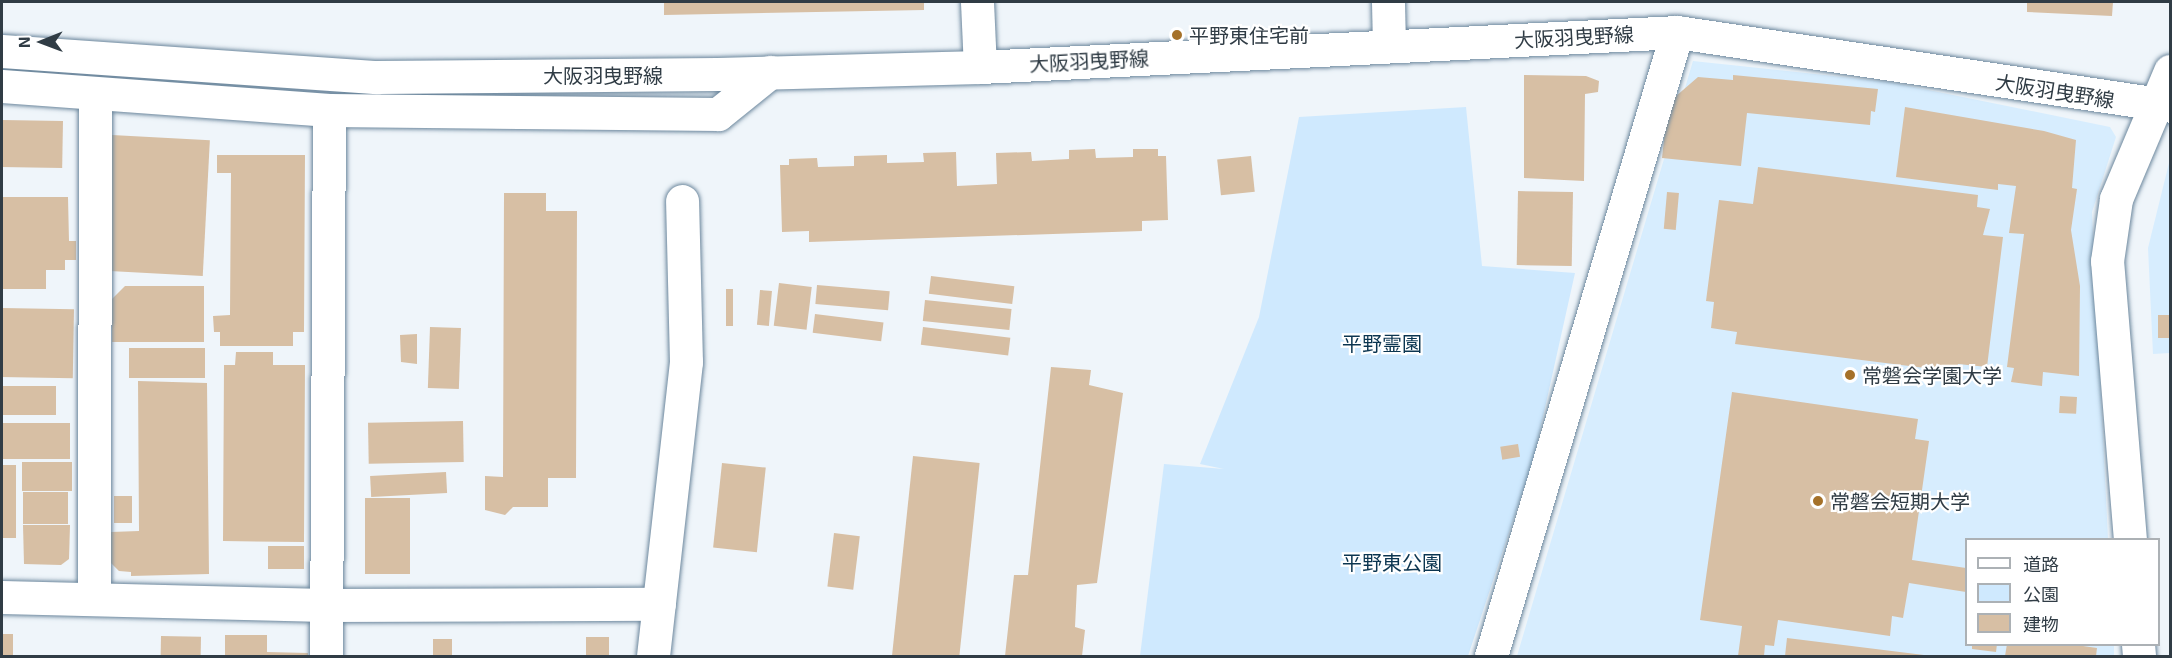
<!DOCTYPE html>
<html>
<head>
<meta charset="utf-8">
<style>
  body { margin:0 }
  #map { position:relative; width:2172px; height:658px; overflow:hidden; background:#eff5fa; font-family:"Exo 2","Noto Sans JP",sans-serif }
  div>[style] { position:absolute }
  .built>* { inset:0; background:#d7edfe }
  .green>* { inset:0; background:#cfe9fe }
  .building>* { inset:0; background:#d7bfa4; transform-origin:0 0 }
  .roads { filter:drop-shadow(0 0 2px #6c879d) drop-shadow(0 0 2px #6c879d) }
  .minor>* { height:33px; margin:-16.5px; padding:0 16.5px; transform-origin:16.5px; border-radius:16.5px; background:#fff }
  .major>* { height:33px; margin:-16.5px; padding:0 16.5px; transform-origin:16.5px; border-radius:16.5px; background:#fff }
  .dots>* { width:16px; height:16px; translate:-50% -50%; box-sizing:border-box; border:3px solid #fff; border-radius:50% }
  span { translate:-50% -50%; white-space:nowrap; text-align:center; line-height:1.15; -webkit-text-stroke:4.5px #fff; paint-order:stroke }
  .poi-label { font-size:20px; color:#303c45 }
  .left { translate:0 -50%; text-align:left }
  .street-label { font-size:20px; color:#303c45 }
  .park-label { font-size:20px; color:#0b3550 }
  .frame { position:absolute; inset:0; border:3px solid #303c45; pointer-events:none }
  .legend { position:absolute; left:1965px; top:538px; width:195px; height:108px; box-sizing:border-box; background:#fff; border:2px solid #acb1b5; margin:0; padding:8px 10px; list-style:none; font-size:18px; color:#303c45 }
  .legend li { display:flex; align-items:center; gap:12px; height:30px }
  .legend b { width:30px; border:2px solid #acb1b5 }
  .north { position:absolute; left:12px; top:12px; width:60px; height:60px; -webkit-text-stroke:4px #fff; paint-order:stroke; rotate:269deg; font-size:16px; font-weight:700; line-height:24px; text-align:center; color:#303c45 }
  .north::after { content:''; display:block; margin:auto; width:21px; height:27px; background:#303c45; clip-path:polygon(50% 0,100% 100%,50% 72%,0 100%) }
</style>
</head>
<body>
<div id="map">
  <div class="built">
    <i style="clip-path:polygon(1693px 61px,1889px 82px,2110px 127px,2116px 137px,2092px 212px,2108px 539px,1966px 540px,1966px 644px,2114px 645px,2114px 656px,1517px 656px)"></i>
    <i style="clip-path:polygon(2170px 159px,2170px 353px,2153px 354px,2148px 248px)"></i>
  </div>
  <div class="green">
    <i style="clip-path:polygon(1466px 107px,1482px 266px,1575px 273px,1534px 457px,1468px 656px,1140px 656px,1164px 464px,1224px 469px,1200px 464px,1259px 317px,1299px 117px)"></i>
  </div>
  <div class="building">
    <i style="clip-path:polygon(664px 2px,924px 2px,924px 10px,664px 15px)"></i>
    <i style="clip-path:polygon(2027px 2px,2113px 2px,2112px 16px,2027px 12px)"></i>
    <i style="clip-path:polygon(1524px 75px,1586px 76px,1599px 81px,1598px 92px,1585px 94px,1584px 181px,1524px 178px)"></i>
    <i style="clip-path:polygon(1733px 75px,1878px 89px,1875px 112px,1871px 111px,1870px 125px,1747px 113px,1741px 166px,1662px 158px,1668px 103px,1698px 77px,1733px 80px)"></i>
    <i style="clip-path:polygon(1905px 107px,2044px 131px,2076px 140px,2072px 188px,2077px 189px,2071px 230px,2080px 286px,2079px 376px,2043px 372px,2042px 386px,2011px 382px,2014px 368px,2007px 367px,2024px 234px,2009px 233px,2016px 186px,1998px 184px,1998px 190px,1896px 177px)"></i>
    <i style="left:2px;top:120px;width:61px;height:47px;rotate:1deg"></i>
    <i style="left:112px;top:135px;width:98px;height:136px;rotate:3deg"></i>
    <i style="clip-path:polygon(1095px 149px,1096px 158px,1133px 157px,1133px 149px,1158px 149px,1158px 156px,1166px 156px,1168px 220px,1142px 221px,1142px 231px,809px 242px,809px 231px,782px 232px,780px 165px,789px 165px,789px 159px,817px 158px,818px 167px,854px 166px,854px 156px,887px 155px,887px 163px,924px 162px,923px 153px,956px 152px,957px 186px,997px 184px,996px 153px,1031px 152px,1032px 161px,1069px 159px,1069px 150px)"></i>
    <i style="clip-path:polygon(217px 155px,305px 155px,304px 332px,293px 332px,293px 346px,220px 346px,220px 332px,214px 332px,213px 316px,230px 315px,231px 173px,217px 173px)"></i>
    <i style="left:1251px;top:156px;width:36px;height:34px;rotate:84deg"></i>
    <i style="clip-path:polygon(1758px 167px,1978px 195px,1977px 207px,1990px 209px,1983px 235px,2003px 237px,1987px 367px,1958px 364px,1957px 372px,1735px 344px,1737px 332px,1711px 328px,1714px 302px,1706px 301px,1719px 200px,1753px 204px)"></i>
    <i style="left:1573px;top:192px;width:74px;height:55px;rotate:91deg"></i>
    <i style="left:1667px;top:192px;width:12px;height:37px;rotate:5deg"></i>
    <i style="clip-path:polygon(504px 193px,546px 193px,546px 211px,577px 211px,576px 478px,548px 478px,548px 507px,513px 507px,505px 515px,485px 510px,485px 476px,503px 477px)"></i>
    <i style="clip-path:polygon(2px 197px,68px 197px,69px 241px,76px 241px,76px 260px,65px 260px,65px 270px,46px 270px,46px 289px,2px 289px)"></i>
    <i style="left:931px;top:276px;width:84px;height:18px;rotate:7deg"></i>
    <i style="left:779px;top:283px;width:33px;height:43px;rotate:7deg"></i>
    <i style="left:817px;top:285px;width:73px;height:19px;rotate:5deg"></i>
    <i style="clip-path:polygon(125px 286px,204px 286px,204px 342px,112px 342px,112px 299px)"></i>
    <i style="left:726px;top:289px;width:7px;height:37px"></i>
    <i style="left:760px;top:290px;width:12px;height:35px;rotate:5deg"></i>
    <i style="left:925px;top:300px;width:87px;height:21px;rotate:6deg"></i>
    <i style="left:2px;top:308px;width:72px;height:69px;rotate:1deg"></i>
    <i style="left:815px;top:314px;width:69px;height:19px;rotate:7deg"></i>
    <i style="left:2170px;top:315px;width:23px;height:12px;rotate:90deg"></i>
    <i style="left:430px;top:327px;width:31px;height:61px;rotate:2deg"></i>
    <i style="left:923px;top:327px;width:88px;height:18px;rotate:7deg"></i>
    <i style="clip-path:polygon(417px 334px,417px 364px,401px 362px,400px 335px)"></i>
    <i style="left:129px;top:348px;width:76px;height:30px"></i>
    <i style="clip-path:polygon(236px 352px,273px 352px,273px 365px,305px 365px,304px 542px,223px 541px,224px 365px,235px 365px)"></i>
    <i style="clip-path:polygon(1051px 367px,1091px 370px,1089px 385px,1123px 393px,1097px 583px,1077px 585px,1075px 627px,1085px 630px,1082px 656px,1005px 656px,1014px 575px,1028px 575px)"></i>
    <i style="clip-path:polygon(138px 381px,207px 383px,209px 574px,131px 576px,131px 572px,119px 571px,110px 562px,111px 532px,139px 531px)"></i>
    <i style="left:2px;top:386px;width:54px;height:29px"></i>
    <i style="clip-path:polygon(1732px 392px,1918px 419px,1915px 439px,1929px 441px,1912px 560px,1966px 568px,1966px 592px,1909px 583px,1903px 618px,1892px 616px,1890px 636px,1778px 620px,1774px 646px,1765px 645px,1764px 656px,1738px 656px,1742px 626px,1700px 620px)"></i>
    <i style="left:2060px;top:396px;width:17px;height:17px;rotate:3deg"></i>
    <i style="left:463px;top:421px;width:41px;height:95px;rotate:89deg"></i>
    <i style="left:2px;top:423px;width:68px;height:36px"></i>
    <i style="left:1518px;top:444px;width:13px;height:18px;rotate:81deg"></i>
    <i style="left:913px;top:456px;width:67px;height:201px;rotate:6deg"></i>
    <i style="left:22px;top:462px;width:50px;height:29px"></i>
    <i style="left:722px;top:463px;width:44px;height:85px;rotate:6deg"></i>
    <i style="left:2px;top:465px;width:14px;height:73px"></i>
    <i style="left:446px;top:472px;width:21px;height:76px;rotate:87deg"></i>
    <i style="left:23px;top:492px;width:45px;height:32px"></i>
    <i style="left:114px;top:496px;width:18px;height:27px"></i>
    <i style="left:365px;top:498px;width:45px;height:76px"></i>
    <i style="clip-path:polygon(23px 525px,70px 525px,69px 559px,61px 565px,24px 564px)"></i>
    <i style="left:834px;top:533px;width:26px;height:54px;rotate:7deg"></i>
    <i style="left:268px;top:546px;width:36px;height:23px"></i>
    <i style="left:2px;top:634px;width:11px;height:22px"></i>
    <i style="clip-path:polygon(225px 635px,267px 635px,267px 652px,308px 653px,308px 656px,225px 656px)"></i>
    <i style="left:161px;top:636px;width:40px;height:20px;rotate:1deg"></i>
    <i style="left:586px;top:637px;width:23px;height:19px"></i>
    <i style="clip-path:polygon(1787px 638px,1924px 655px,1924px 656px,1785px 656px)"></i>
    <i style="left:433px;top:639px;width:19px;height:17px"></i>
    <i style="clip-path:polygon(1972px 644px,1997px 644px,1996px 652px,1972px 649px)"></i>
    <i style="clip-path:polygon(2007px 644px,2069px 644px,2097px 648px,2096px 656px,2005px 656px)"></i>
  </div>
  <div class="roads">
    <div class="minor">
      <i style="left:977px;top:2px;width:65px;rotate:87.4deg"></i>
      <i style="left:1388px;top:2px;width:44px;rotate:88.7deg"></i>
      <i style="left:2px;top:86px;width:328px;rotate:4.2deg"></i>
      <i style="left:329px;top:110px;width:389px;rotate:0.6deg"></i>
      <i style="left:718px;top:114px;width:67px;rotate:-38.9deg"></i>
      <i style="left:2130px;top:540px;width:280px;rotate:-94.7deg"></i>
      <i style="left:2107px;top:261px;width:63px;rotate:-81.7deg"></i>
      <i style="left:2116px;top:199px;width:139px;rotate:-67.1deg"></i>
      <i style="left:2px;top:597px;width:323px;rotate:1.4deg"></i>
      <i style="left:325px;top:605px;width:334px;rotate:-0.2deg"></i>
      <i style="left:94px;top:599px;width:505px;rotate:-89.89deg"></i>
      <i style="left:2138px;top:644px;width:12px;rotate:85deg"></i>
      <i style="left:326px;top:656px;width:546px;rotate:-89.69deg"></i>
      <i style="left:653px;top:656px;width:296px;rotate:-83.6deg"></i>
      <i style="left:686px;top:362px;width:161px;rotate:-91.4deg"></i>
      <i style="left:1491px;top:656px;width:651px;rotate:-73.4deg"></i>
    </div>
    <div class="major">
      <i style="left:2px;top:51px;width:376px;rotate:4deg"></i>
      <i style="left:377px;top:77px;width:340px;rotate:-0.5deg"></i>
      <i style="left:717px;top:74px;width:263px;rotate:-1.5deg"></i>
      <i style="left:980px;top:67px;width:698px;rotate:-2.87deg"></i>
      <i style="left:1677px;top:32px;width:499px;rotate:8.5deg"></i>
    </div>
  </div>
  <div class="dots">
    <i style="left:1177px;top:35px;background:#a57129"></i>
    <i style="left:1850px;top:375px;background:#a57129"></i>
    <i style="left:1818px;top:501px;background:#a57129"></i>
  </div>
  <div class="poi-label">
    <span class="left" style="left:1189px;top:35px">平野東住宅前</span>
    <span class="left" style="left:1862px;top:375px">常磐会学園大学</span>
    <span class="left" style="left:1830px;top:501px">常磐会短期大学</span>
  </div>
  <div class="street-label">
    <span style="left:1574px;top:37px;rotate:-3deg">大阪羽曳野線</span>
    <span style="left:1089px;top:61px;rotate:-3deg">大阪羽曳野線</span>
    <span style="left:603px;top:75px">大阪羽曳野線</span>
    <span style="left:2055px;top:91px;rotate:9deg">大阪羽曳野線</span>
  </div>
  <div class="park-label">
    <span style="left:1382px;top:343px">平野霊園</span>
    <span style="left:1392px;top:562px">平野東公園</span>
  </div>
  <div class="frame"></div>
  <ul class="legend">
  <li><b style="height:8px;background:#fff"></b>道路</li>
  <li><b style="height:16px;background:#cfe9fe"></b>公園</li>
  <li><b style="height:16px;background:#d7bfa4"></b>建物</li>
  </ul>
  <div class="north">N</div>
</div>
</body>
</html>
